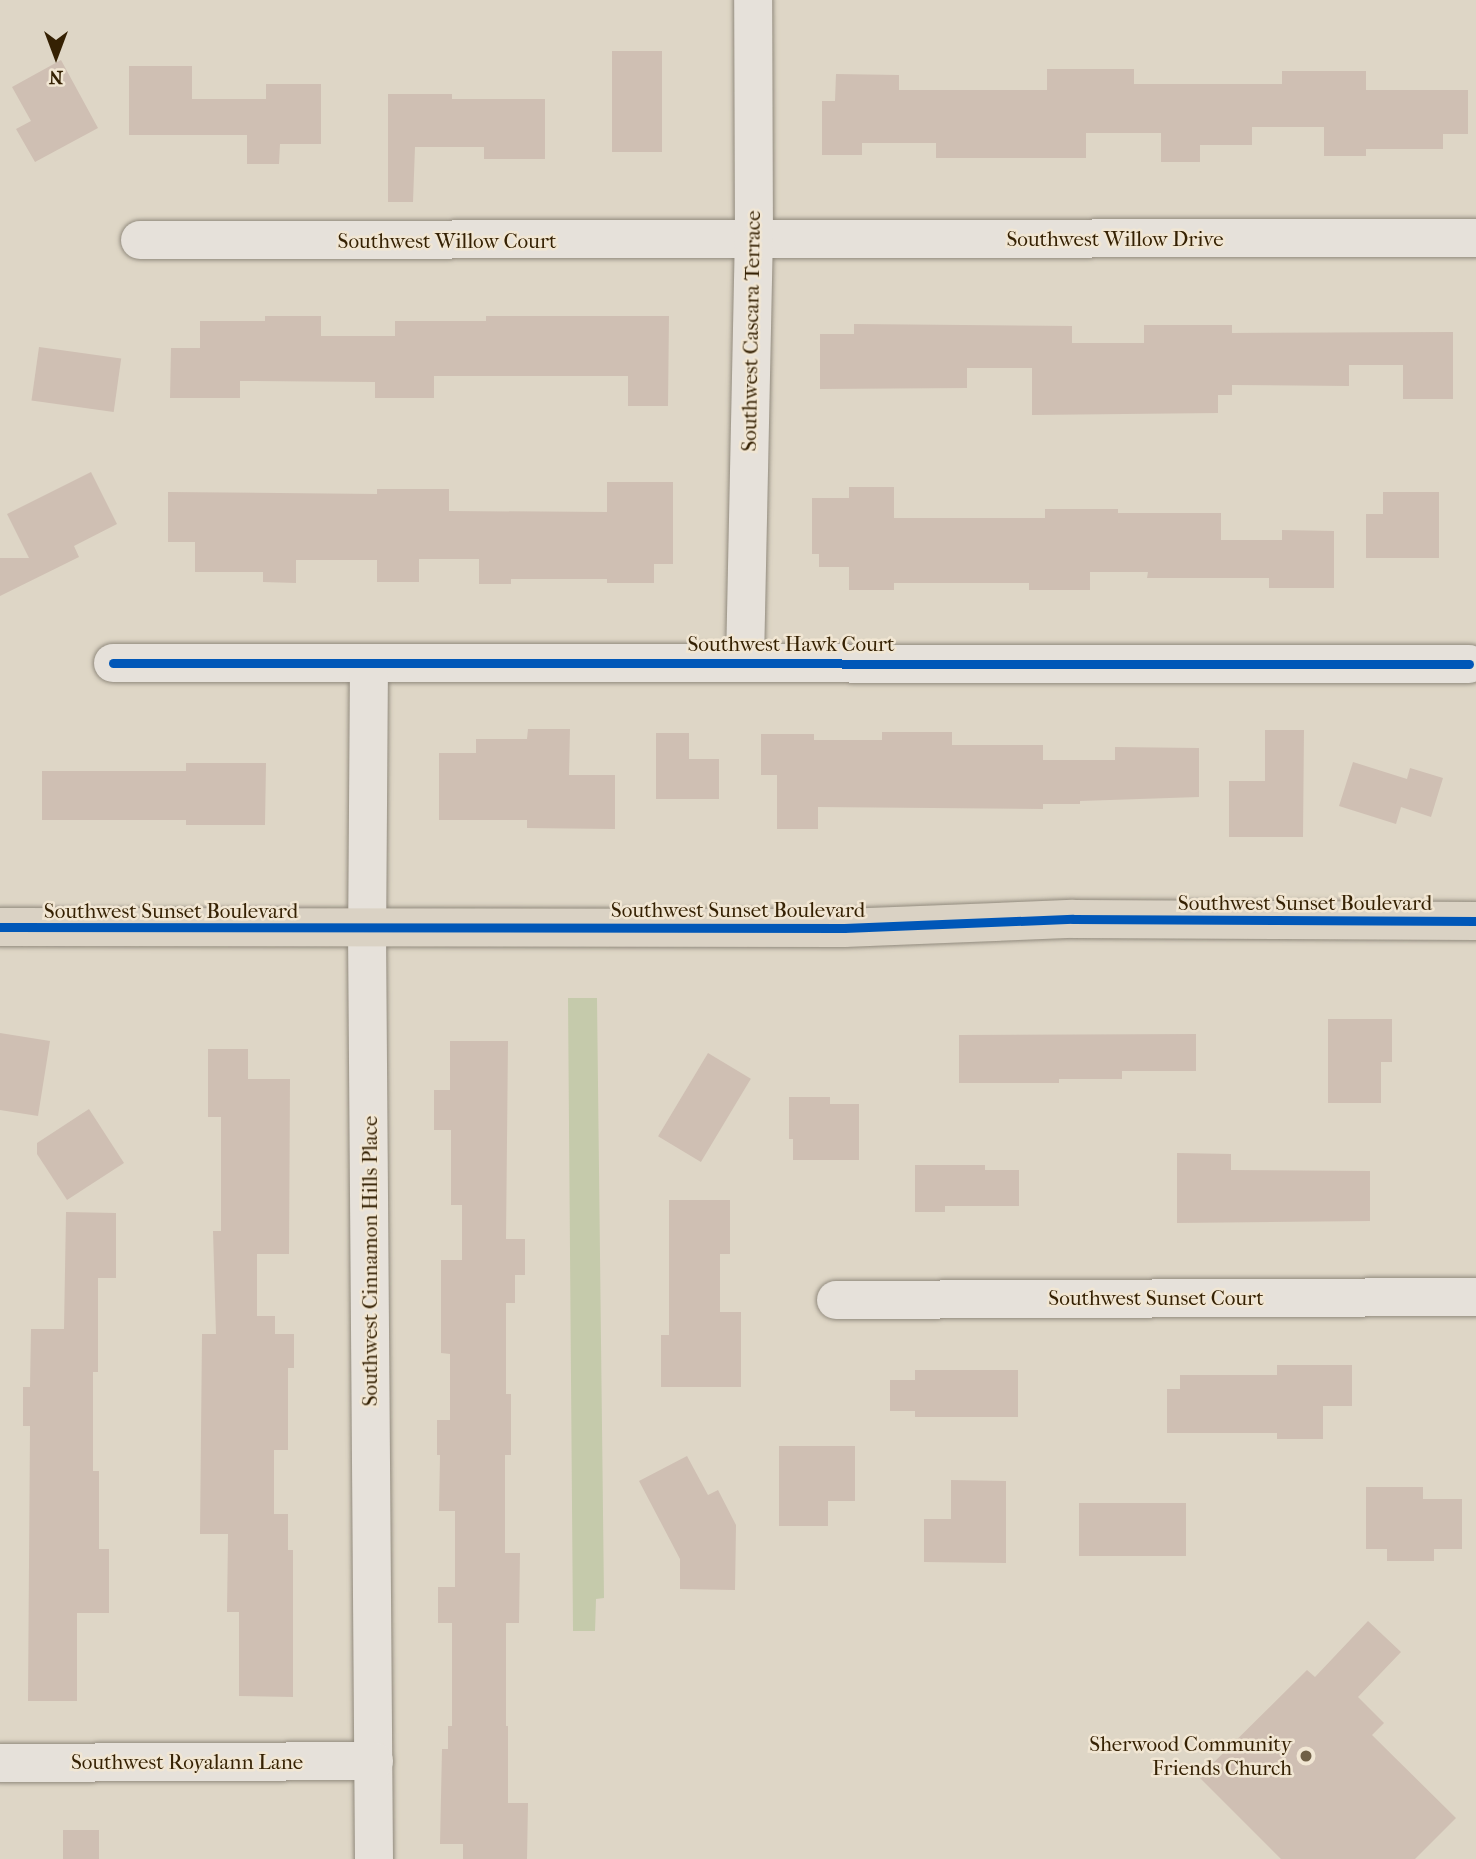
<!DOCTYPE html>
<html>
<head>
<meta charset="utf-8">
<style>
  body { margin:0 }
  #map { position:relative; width:1476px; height:1859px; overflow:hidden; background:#ded6c6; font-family:"IM FELL French Canon",serif }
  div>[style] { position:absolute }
  .green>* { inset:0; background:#c5caab }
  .building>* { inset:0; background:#cfbfb3; transform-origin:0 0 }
  .roads { filter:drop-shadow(0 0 2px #918a7d) drop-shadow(0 0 2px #918a7d) }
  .minor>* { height:38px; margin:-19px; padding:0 19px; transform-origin:19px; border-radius:19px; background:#e6e1da }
  .major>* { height:38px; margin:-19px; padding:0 19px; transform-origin:19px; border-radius:19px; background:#dad2c4 }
  .cycleway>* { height:9px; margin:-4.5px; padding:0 4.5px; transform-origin:4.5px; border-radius:4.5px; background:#0057b8 }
  .dots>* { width:19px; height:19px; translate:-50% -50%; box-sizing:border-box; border:4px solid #f1e6d3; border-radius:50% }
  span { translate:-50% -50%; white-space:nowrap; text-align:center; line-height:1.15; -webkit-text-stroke:5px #f1e6d3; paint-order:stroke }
  .street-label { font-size:21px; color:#352103 }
  .poi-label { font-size:21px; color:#352103 }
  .right { translate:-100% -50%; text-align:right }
  .north { position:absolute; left:21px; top:21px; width:70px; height:70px; -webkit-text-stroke:5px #f1e6d3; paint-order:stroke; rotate:180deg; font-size:19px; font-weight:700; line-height:28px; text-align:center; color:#352103 }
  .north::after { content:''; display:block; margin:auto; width:24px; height:32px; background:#352103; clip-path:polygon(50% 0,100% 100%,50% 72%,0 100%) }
</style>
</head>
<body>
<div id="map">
  <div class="green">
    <i style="clip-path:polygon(568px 998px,597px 998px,604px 1598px,596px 1599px,595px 1631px,573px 1631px)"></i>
  </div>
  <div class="building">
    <i style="left:612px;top:51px;width:50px;height:101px"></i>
    <i style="clip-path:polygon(61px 60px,98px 128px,35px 162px,16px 129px,31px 121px,12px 87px)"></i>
    <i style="clip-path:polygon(129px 66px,192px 66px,192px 99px,266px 99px,266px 84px,321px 84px,321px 144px,280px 144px,279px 164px,247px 164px,247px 135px,129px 135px)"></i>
    <i style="clip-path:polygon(1047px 69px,1134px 69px,1134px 84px,1282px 84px,1282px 71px,1366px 71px,1366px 90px,1468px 90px,1468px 134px,1443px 134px,1443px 149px,1366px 149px,1366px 156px,1324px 156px,1324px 127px,1252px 127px,1252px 145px,1200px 145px,1200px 162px,1161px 162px,1161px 133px,1086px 133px,1086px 158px,936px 158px,936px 143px,862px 143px,862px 155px,822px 155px,822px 101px,835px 101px,836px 74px,899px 75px,899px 90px,1047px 90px)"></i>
    <i style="clip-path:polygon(388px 94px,452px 94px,452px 99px,545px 99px,545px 159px,484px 159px,484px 147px,415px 147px,413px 202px,388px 202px)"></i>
    <i style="clip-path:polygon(265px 316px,321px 316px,321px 336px,395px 336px,395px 321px,486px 321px,486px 316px,669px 316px,668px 406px,628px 406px,628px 376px,434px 376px,434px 398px,375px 398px,375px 382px,240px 381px,240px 398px,170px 398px,171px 348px,200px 348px,200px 321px,265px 321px)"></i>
    <i style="clip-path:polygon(854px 324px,1072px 326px,1072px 343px,1144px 343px,1144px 325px,1232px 325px,1232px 333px,1453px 332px,1453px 399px,1403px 399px,1403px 365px,1349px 365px,1349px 386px,1232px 385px,1232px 395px,1218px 395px,1218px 413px,1032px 415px,1032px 368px,967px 368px,967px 388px,820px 389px,820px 334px,854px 334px)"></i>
    <i style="left:39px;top:347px;width:83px;height:54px;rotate:8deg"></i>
    <i style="clip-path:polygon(91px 472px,117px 524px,74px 546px,79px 557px,0 596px,0 558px,29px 558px,7px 514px)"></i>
    <i style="clip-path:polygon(607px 482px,673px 482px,673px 564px,654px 564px,654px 583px,607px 583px,607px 579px,511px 579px,511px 584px,479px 584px,479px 559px,419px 559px,419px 582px,377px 582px,377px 560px,296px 560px,296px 583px,263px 582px,263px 572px,195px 572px,195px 542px,168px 542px,168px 492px,377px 494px,377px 489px,449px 489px,449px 511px,607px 512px)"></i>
    <i style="clip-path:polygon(849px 487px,894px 487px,894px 518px,1045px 518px,1045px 509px,1118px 509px,1118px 513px,1221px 513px,1221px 540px,1282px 540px,1282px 530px,1334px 531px,1334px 588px,1269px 588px,1269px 578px,1147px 578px,1148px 572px,1090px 572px,1090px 590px,1029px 590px,1029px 583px,894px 583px,894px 590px,849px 590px,849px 567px,819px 567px,819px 554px,812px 554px,812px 498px,849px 498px)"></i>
    <i style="clip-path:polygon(1383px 492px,1439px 492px,1439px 558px,1366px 558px,1366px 514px,1383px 514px)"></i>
    <i style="clip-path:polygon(528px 729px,570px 729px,569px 775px,615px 775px,615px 829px,527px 828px,527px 820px,439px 820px,439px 753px,476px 753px,476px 739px,527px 739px)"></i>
    <i style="clip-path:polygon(1265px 730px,1304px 730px,1303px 837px,1229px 837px,1229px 781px,1265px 781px)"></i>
    <i style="clip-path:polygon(882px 732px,952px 732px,952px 745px,1043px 745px,1043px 760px,1115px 760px,1115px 747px,1199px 748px,1199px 797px,1080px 801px,1080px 804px,1043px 804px,1043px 809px,818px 807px,818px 829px,777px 829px,777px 775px,761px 775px,761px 734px,814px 734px,814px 740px,882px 740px)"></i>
    <i style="clip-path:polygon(656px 733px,689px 733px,689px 759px,719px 759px,719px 799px,656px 799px)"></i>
    <i style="clip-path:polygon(1353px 762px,1407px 779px,1410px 768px,1443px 778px,1431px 817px,1401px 807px,1396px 824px,1339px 806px)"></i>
    <i style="clip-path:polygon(186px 763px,266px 763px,265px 825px,186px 825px,186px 820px,42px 820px,42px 771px,186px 771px)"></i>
    <i style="clip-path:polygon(1328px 1019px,1392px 1019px,1392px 1062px,1381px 1062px,1381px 1103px,1328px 1103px)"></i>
    <i style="clip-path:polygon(0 1033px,50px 1041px,38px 1116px,0 1110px)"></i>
    <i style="clip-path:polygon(1196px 1034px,1196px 1071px,1122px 1071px,1122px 1079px,1059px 1079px,1059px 1083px,959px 1083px,959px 1035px)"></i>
    <i style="clip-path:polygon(450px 1041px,508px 1041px,506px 1239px,525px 1239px,525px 1275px,515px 1275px,515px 1303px,506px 1303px,506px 1394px,511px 1394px,511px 1455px,505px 1455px,505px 1553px,520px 1553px,519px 1623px,506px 1623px,506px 1726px,508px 1726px,508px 1803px,528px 1803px,527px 1859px,463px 1859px,463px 1844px,440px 1844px,442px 1749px,448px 1749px,448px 1726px,452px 1726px,452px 1623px,438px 1623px,438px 1587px,455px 1587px,455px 1511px,439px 1511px,440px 1455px,437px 1455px,437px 1420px,450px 1420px,450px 1354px,441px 1353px,441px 1260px,462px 1260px,462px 1205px,451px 1205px,451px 1130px,434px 1130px,434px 1090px,450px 1090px)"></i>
    <i style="clip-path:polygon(208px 1049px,248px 1049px,248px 1079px,290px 1079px,289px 1254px,257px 1254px,257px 1316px,275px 1316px,275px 1334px,294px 1334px,294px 1368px,288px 1368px,288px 1450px,274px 1450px,274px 1514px,288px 1514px,288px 1550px,293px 1550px,293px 1697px,239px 1696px,239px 1612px,227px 1612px,228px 1534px,200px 1534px,202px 1334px,216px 1334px,213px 1231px,221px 1231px,221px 1117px,208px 1117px)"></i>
    <i style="left:708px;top:1053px;width:50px;height:97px;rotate:31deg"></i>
    <i style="clip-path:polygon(789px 1097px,830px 1097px,830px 1104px,859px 1104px,859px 1160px,793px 1160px,793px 1139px,789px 1139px)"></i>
    <i style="clip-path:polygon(89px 1109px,124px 1163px,67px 1200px,37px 1154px,37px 1143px)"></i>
    <i style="clip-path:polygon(1177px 1153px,1231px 1154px,1231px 1170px,1370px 1171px,1370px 1221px,1177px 1223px)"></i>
    <i style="clip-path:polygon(915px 1165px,985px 1165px,985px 1170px,1019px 1170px,1019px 1206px,945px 1206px,945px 1212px,915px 1212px)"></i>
    <i style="clip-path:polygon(669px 1200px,730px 1200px,730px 1254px,720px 1254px,720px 1312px,741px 1312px,741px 1387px,661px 1387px,661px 1335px,669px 1335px)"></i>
    <i style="clip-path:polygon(66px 1212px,116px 1213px,116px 1278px,98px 1278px,98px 1372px,93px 1372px,93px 1471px,99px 1471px,99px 1549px,109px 1549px,109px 1613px,77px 1613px,77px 1701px,28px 1701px,30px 1426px,23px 1426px,23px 1387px,30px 1387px,31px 1329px,64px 1329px)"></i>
    <i style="clip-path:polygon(1277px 1365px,1352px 1365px,1352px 1406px,1323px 1406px,1323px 1439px,1277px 1439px,1277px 1433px,1167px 1433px,1167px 1389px,1180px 1389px,1180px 1375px,1277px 1375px)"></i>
    <i style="clip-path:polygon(915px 1370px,1018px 1370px,1018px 1417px,915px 1417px,915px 1411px,890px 1411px,890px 1380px,915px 1380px)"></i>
    <i style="clip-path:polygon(779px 1446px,855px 1446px,855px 1501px,828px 1501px,828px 1526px,779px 1526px)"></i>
    <i style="clip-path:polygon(687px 1456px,708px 1495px,718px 1490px,736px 1525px,735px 1590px,680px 1589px,680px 1559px,639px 1481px)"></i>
    <i style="clip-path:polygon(951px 1480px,1006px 1481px,1006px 1563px,924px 1562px,924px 1519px,951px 1519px)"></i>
    <i style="clip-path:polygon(1366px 1487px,1423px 1487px,1423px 1499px,1462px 1499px,1462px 1549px,1434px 1549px,1434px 1561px,1387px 1561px,1387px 1549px,1366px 1549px)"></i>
    <i style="left:1079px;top:1503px;width:107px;height:53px"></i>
    <i style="clip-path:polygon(1368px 1621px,1401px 1652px,1358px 1697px,1384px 1723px,1372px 1735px,1456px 1818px,1415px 1859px,1281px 1859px,1199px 1777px,1307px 1670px,1315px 1677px)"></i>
    <i style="left:63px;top:1830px;width:36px;height:29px"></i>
  </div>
  <div class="roads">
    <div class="minor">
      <i style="left:140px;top:240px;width:1336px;rotate:-0.09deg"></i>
      <i style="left:745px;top:662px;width:421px;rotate:-88.8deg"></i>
      <i style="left:754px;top:241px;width:241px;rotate:-90.2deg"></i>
      <i style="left:113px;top:663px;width:1356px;rotate:0.04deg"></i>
      <i style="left:369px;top:663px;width:266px;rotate:90.4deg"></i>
      <i style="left:367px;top:929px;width:930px;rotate:89.57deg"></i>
      <i style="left:836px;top:1300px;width:640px;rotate:-0.27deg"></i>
      <i style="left:0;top:1763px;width:374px;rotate:-0.3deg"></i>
    </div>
    <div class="major">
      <i style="left:0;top:927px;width:844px;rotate:0.07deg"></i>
      <i style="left:844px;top:928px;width:229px;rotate:-2.3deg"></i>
      <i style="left:1073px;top:919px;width:403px;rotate:0.3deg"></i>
    </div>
  </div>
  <div class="cycleway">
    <i style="left:113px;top:663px;width:1356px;rotate:0.04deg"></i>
    <i style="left:0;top:927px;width:844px;rotate:0.07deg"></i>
    <i style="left:844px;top:928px;width:229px;rotate:-2.3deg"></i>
    <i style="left:1073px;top:919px;width:403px;rotate:0.3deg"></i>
  </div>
  <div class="dots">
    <i style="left:1306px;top:1756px;background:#706047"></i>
  </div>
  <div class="street-label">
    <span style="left:1115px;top:239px">Southwest Willow Drive</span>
    <span style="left:447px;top:241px">Southwest Willow Court</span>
    <span style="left:751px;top:331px;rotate:-89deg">Southwest Cascara Terrace</span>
    <span style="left:791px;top:644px">Southwest Hawk Court</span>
    <span style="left:1305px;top:903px">Southwest Sunset Boulevard</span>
    <span style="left:738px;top:910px">Southwest Sunset Boulevard</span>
    <span style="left:171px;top:911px">Southwest Sunset Boulevard</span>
    <span style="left:370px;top:1261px;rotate:-90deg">Southwest Cinnamon Hills Place</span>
    <span style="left:1156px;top:1298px">Southwest Sunset Court</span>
    <span style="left:187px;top:1762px">Southwest Royalann Lane</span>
  </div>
  <div class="poi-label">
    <span class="right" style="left:1292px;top:1756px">Sherwood Community<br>Friends Church</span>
  </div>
  <div class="north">N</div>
</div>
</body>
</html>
